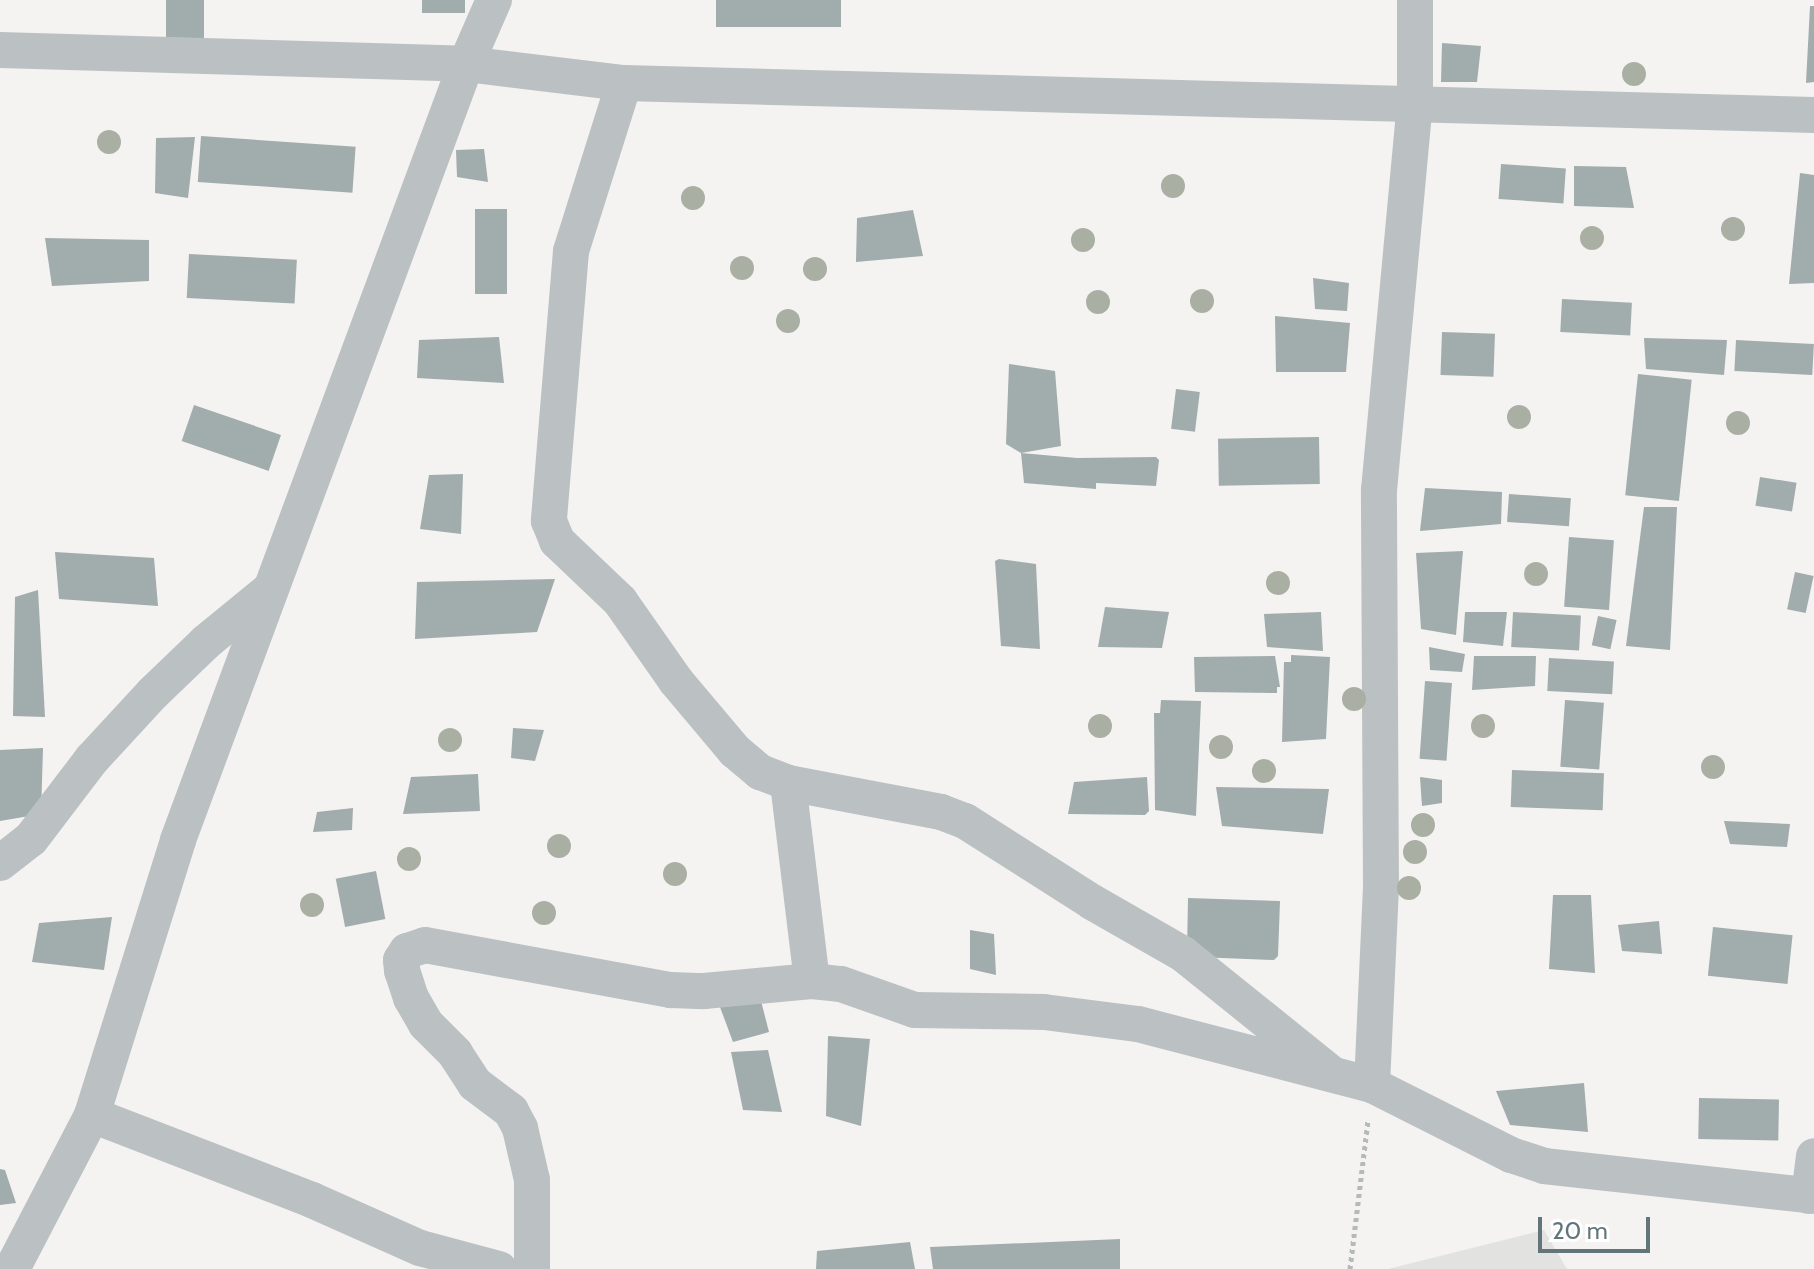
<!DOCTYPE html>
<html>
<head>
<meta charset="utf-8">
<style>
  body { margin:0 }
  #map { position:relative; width:1814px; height:1269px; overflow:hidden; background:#f4f3f1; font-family:Cabin,sans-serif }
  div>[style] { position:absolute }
  .built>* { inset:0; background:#e2e3e1 }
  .building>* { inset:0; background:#a1acad; transform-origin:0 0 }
  .path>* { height:5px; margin-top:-2.5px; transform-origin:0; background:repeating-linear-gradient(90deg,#b5b9ba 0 4px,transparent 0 8px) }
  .street>* { height:36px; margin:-18px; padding:0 18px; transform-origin:18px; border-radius:18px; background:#bbc1c2 }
  .trees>* { width:24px; height:24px; margin:-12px; border-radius:50%; background:#aaafa3 }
  span { translate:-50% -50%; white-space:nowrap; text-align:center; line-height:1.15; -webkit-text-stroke:8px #fff; paint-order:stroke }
  .scale { position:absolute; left:1538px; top:1217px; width:112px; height:36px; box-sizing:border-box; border:4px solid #62767a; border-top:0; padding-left:10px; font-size:24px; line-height:28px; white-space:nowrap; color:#62767a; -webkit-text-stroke:6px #fff; paint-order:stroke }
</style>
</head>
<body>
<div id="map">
  <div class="built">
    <i style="clip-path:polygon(1544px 1230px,1567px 1269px,1388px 1269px)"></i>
  </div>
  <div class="building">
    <i style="left:166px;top:0;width:38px;height:38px"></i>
    <i style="left:422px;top:0;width:43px;height:13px"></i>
    <i style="left:716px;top:0;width:125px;height:27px"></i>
    <i style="clip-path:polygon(1810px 6px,1814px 6px,1814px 82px,1806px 83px)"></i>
    <i style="clip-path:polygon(1442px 43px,1481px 46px,1477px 82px,1441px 82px)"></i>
    <i style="left:201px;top:136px;width:155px;height:46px;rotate:4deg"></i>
    <i style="clip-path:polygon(195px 137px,188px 198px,155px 193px,156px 138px)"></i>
    <i style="clip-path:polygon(484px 149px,488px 182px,457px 177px,456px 150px)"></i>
    <i style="left:1501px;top:164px;width:65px;height:35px;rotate:4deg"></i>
    <i style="clip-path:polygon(1574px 166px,1626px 167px,1634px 208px,1574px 206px)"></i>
    <i style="clip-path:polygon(1800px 173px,1814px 175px,1814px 283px,1789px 284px)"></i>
    <i style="left:475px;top:209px;width:32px;height:85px"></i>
    <i style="clip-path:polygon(913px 210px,923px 256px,856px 262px,857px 218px)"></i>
    <i style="clip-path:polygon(45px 238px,149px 240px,149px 281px,52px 286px)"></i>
    <i style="left:189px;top:254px;width:108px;height:44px;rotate:3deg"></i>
    <i style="clip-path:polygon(1313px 278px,1349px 283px,1347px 311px,1315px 309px)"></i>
    <i style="left:1562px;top:299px;width:70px;height:33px;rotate:3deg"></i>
    <i style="clip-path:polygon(1275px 316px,1350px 323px,1346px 372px,1276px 372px)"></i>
    <i style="left:1442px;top:332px;width:53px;height:43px;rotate:2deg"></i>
    <i style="clip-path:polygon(499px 337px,504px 383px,417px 378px,419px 340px)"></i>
    <i style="clip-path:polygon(1644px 338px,1727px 340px,1724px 375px,1646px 369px)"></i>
    <i style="left:1736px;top:340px;width:78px;height:31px;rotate:3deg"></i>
    <i style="clip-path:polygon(1009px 364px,1055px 371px,1061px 446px,1021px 453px,1006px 444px)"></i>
    <i style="left:1638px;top:374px;width:54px;height:122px;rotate:6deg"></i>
    <i style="left:1176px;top:389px;width:24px;height:40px;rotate:7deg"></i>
    <i style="left:194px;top:405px;width:92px;height:38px;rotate:19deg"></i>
    <i style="left:1319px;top:437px;width:47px;height:101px;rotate:89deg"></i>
    <i style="clip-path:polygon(1021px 453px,1077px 458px,1156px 457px,1159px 460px,1156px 486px,1096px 483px,1096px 489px,1024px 483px)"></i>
    <i style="clip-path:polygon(463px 474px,461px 534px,420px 529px,429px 475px)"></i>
    <i style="left:1760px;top:477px;width:37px;height:29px;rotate:9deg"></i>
    <i style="clip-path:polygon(1425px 488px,1502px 492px,1501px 524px,1420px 531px)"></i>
    <i style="left:1509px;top:494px;width:62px;height:28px;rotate:4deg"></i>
    <i style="clip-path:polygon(1644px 507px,1677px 507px,1670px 650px,1626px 646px)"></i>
    <i style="left:1569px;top:537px;width:45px;height:70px;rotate:4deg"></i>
    <i style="clip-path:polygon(1463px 551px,1456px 635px,1421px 629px,1416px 553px)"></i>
    <i style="clip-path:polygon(55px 552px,154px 558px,158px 606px,59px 599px)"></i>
    <i style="clip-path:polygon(999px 559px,1036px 564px,1040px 649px,1001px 646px,995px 561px)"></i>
    <i style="left:1795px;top:572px;width:19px;height:38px;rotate:12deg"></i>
    <i style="clip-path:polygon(555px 579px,537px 632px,415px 639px,417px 582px)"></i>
    <i style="clip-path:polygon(38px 590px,45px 717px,13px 716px,15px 597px)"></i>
    <i style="clip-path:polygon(1105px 607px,1169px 612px,1162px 648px,1098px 647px)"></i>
    <i style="clip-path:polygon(1321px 612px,1323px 651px,1267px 647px,1264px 614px)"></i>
    <i style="clip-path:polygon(1465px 612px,1507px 612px,1503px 646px,1463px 642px)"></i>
    <i style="left:1513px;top:612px;width:68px;height:35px;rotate:3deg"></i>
    <i style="left:1598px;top:616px;width:19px;height:30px;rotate:12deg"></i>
    <i style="clip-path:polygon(1429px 647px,1465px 654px,1462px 672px,1430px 670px)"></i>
    <i style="clip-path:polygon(1291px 655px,1330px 657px,1326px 739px,1282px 742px,1284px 662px,1291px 662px)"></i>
    <i style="clip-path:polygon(1275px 656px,1280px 687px,1277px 687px,1277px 693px,1195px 692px,1194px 657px)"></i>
    <i style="clip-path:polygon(1474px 656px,1536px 656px,1535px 686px,1472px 690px)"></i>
    <i style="left:1549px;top:658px;width:65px;height:33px;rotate:3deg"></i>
    <i style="left:1425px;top:681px;width:27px;height:78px;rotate:4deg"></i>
    <i style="clip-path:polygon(1161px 700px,1201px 701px,1196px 816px,1155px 810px,1154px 713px,1160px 713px)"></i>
    <i style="left:1565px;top:700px;width:39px;height:67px;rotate:4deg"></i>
    <i style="clip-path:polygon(513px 728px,544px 730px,535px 761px,511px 758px)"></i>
    <i style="clip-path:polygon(43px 748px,41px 814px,0 821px,0 750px)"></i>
    <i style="left:1512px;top:770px;width:92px;height:37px;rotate:2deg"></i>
    <i style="clip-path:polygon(478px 774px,480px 811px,403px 814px,411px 777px)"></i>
    <i style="clip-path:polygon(1147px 777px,1149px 811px,1145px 815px,1068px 814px,1074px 782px)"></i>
    <i style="clip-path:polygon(1420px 777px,1442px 780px,1442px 803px,1422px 806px)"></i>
    <i style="clip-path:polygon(1216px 787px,1329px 789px,1323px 834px,1222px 826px)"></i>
    <i style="clip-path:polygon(353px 808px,352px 830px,313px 832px,317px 812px)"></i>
    <i style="clip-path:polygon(1724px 821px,1790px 824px,1787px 847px,1730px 844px)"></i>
    <i style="left:376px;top:871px;width:49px;height:41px;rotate:79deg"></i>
    <i style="clip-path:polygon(1553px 895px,1591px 895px,1595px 973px,1549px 969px)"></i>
    <i style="clip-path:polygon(1188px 898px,1280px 901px,1278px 956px,1274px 960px,1197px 957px,1187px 952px)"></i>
    <i style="clip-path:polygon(112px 917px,104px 970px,32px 962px,39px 923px)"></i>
    <i style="clip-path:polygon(1659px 921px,1662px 954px,1622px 951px,1618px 925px)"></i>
    <i style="left:1713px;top:927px;width:80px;height:49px;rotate:6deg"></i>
    <i style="clip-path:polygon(970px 930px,994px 934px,996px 975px,970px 969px)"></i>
    <i style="clip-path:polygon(760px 997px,769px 1032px,733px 1042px,717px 999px)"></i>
    <i style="clip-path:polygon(828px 1036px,870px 1039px,861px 1126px,826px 1116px)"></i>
    <i style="clip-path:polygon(768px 1050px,782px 1112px,743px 1110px,731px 1052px)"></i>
    <i style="clip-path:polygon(1584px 1083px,1588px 1132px,1510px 1125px,1496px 1091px)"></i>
    <i style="left:1699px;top:1098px;width:80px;height:41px;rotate:1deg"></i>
    <i style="clip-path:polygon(0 1169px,5px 1170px,16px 1203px,0 1205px)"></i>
    <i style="clip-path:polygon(1120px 1239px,1120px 1269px,933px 1269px,930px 1247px)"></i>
    <i style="clip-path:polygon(910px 1242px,915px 1269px,816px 1269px,817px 1251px)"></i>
  </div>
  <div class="path">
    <i style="left:1350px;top:1269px;width:149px;rotate:-83.1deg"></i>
  </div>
  <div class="street">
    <i style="left:0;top:50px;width:466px;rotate:1.7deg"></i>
    <i style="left:466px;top:64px;width:159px;rotate:6.9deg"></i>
    <i style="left:624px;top:83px;width:1190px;rotate:1.54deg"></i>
    <i style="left:624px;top:83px;width:176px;rotate:107.5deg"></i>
    <i style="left:571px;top:251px;width:271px;rotate:94.7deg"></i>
    <i style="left:549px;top:521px;width:22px;rotate:68deg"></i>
    <i style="left:557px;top:541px;width:87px;rotate:43.6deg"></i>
    <i style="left:620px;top:601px;width:98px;rotate:55deg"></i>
    <i style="left:676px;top:681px;width:92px;rotate:49.9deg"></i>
    <i style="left:735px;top:751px;width:33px;rotate:40deg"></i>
    <i style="left:760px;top:772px;width:30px;rotate:21deg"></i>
    <i style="left:788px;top:783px;width:156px;rotate:10.7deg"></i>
    <i style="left:941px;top:812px;width:26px;rotate:21deg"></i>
    <i style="left:965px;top:821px;width:151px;rotate:32.5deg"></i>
    <i style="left:1092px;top:902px;width:105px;rotate:29.7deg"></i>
    <i style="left:1183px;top:954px;width:191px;rotate:38.8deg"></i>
    <i style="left:788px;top:783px;width:199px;rotate:83.1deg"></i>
    <i style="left:812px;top:981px;width:29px;rotate:6deg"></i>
    <i style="left:841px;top:984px;width:78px;rotate:19.4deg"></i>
    <i style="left:915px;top:1010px;width:129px;rotate:0.9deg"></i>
    <i style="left:1044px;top:1012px;width:95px;rotate:7.3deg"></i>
    <i style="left:1138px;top:1024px;width:242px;rotate:14.6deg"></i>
    <i style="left:1372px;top:1085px;width:156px;rotate:26.7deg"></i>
    <i style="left:1511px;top:1155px;width:35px;rotate:18deg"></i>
    <i style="left:1544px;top:1166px;width:272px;rotate:6.3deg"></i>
    <i style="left:0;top:863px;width:39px;rotate:-38deg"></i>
    <i style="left:31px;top:839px;width:101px;rotate:-52.7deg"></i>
    <i style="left:92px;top:759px;width:90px;rotate:-47.3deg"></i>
    <i style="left:153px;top:693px;width:74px;rotate:-43.9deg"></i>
    <i style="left:206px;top:642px;width:79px;rotate:-39.3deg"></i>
    <i style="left:1372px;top:1085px;width:195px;rotate:-87.4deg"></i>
    <i style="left:1381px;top:890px;width:400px;rotate:-90.3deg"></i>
    <i style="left:1379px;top:490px;width:387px;rotate:-84.7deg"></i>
    <i style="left:1415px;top:105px;width:105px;rotate:-90deg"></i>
    <i style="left:92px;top:1115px;width:236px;rotate:21.1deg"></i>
    <i style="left:312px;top:1200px;width:118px;rotate:24deg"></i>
    <i style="left:420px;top:1248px;width:82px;rotate:14.9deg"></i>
    <i style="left:1809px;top:1196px;width:40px;rotate:-82.9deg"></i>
    <i style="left:12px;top:1269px;width:174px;rotate:-62.5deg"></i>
    <i style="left:92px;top:1115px;width:288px;rotate:-72.6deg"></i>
    <i style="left:178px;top:840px;width:828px;rotate:-69.64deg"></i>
    <i style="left:466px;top:64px;width:70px;rotate:-66.4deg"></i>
    <i style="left:532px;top:1269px;width:89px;rotate:-90deg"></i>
    <i style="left:532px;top:1180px;width:53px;rotate:-103deg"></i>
    <i style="left:520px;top:1128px;width:19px;rotate:-118deg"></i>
    <i style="left:511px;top:1111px;width:45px;rotate:-143.1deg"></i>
    <i style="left:475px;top:1084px;width:37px;rotate:-123deg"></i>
    <i style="left:455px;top:1053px;width:41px;rotate:-135deg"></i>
    <i style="left:426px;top:1024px;width:30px;rotate:-120deg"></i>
    <i style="left:411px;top:998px;width:28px;rotate:-108deg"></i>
    <i style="left:402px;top:971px;width:11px;rotate:-95deg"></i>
    <i style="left:401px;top:960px;width:11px;rotate:-56deg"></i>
    <i style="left:407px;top:951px;width:19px;rotate:-18deg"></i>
    <i style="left:425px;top:945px;width:250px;rotate:10.4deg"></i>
    <i style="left:671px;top:990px;width:33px;rotate:2deg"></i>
    <i style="left:704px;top:991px;width:108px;rotate:-5.3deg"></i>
  </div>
  <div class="trees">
    <i style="left:1634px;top:74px"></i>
    <i style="left:109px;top:142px"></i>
    <i style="left:1173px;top:186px"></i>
    <i style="left:693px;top:198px"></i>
    <i style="left:1733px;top:229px"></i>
    <i style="left:1592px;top:238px"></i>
    <i style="left:1083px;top:240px"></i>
    <i style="left:742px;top:268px"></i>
    <i style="left:815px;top:269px"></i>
    <i style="left:1202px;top:301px"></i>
    <i style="left:1098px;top:302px"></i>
    <i style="left:788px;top:321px"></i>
    <i style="left:1519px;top:417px"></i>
    <i style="left:1738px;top:423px"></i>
    <i style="left:1536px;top:574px"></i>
    <i style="left:1278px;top:583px"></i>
    <i style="left:1354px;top:699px"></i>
    <i style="left:1100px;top:726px"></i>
    <i style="left:1483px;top:726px"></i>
    <i style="left:450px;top:740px"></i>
    <i style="left:1221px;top:747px"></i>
    <i style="left:1713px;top:767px"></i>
    <i style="left:1264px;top:771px"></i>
    <i style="left:1423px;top:825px"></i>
    <i style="left:559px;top:846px"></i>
    <i style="left:1415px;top:852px"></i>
    <i style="left:409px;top:859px"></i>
    <i style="left:675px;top:874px"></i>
    <i style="left:1409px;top:888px"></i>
    <i style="left:312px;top:905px"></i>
    <i style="left:544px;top:913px"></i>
  </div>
  <div class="scale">20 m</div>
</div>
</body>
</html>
